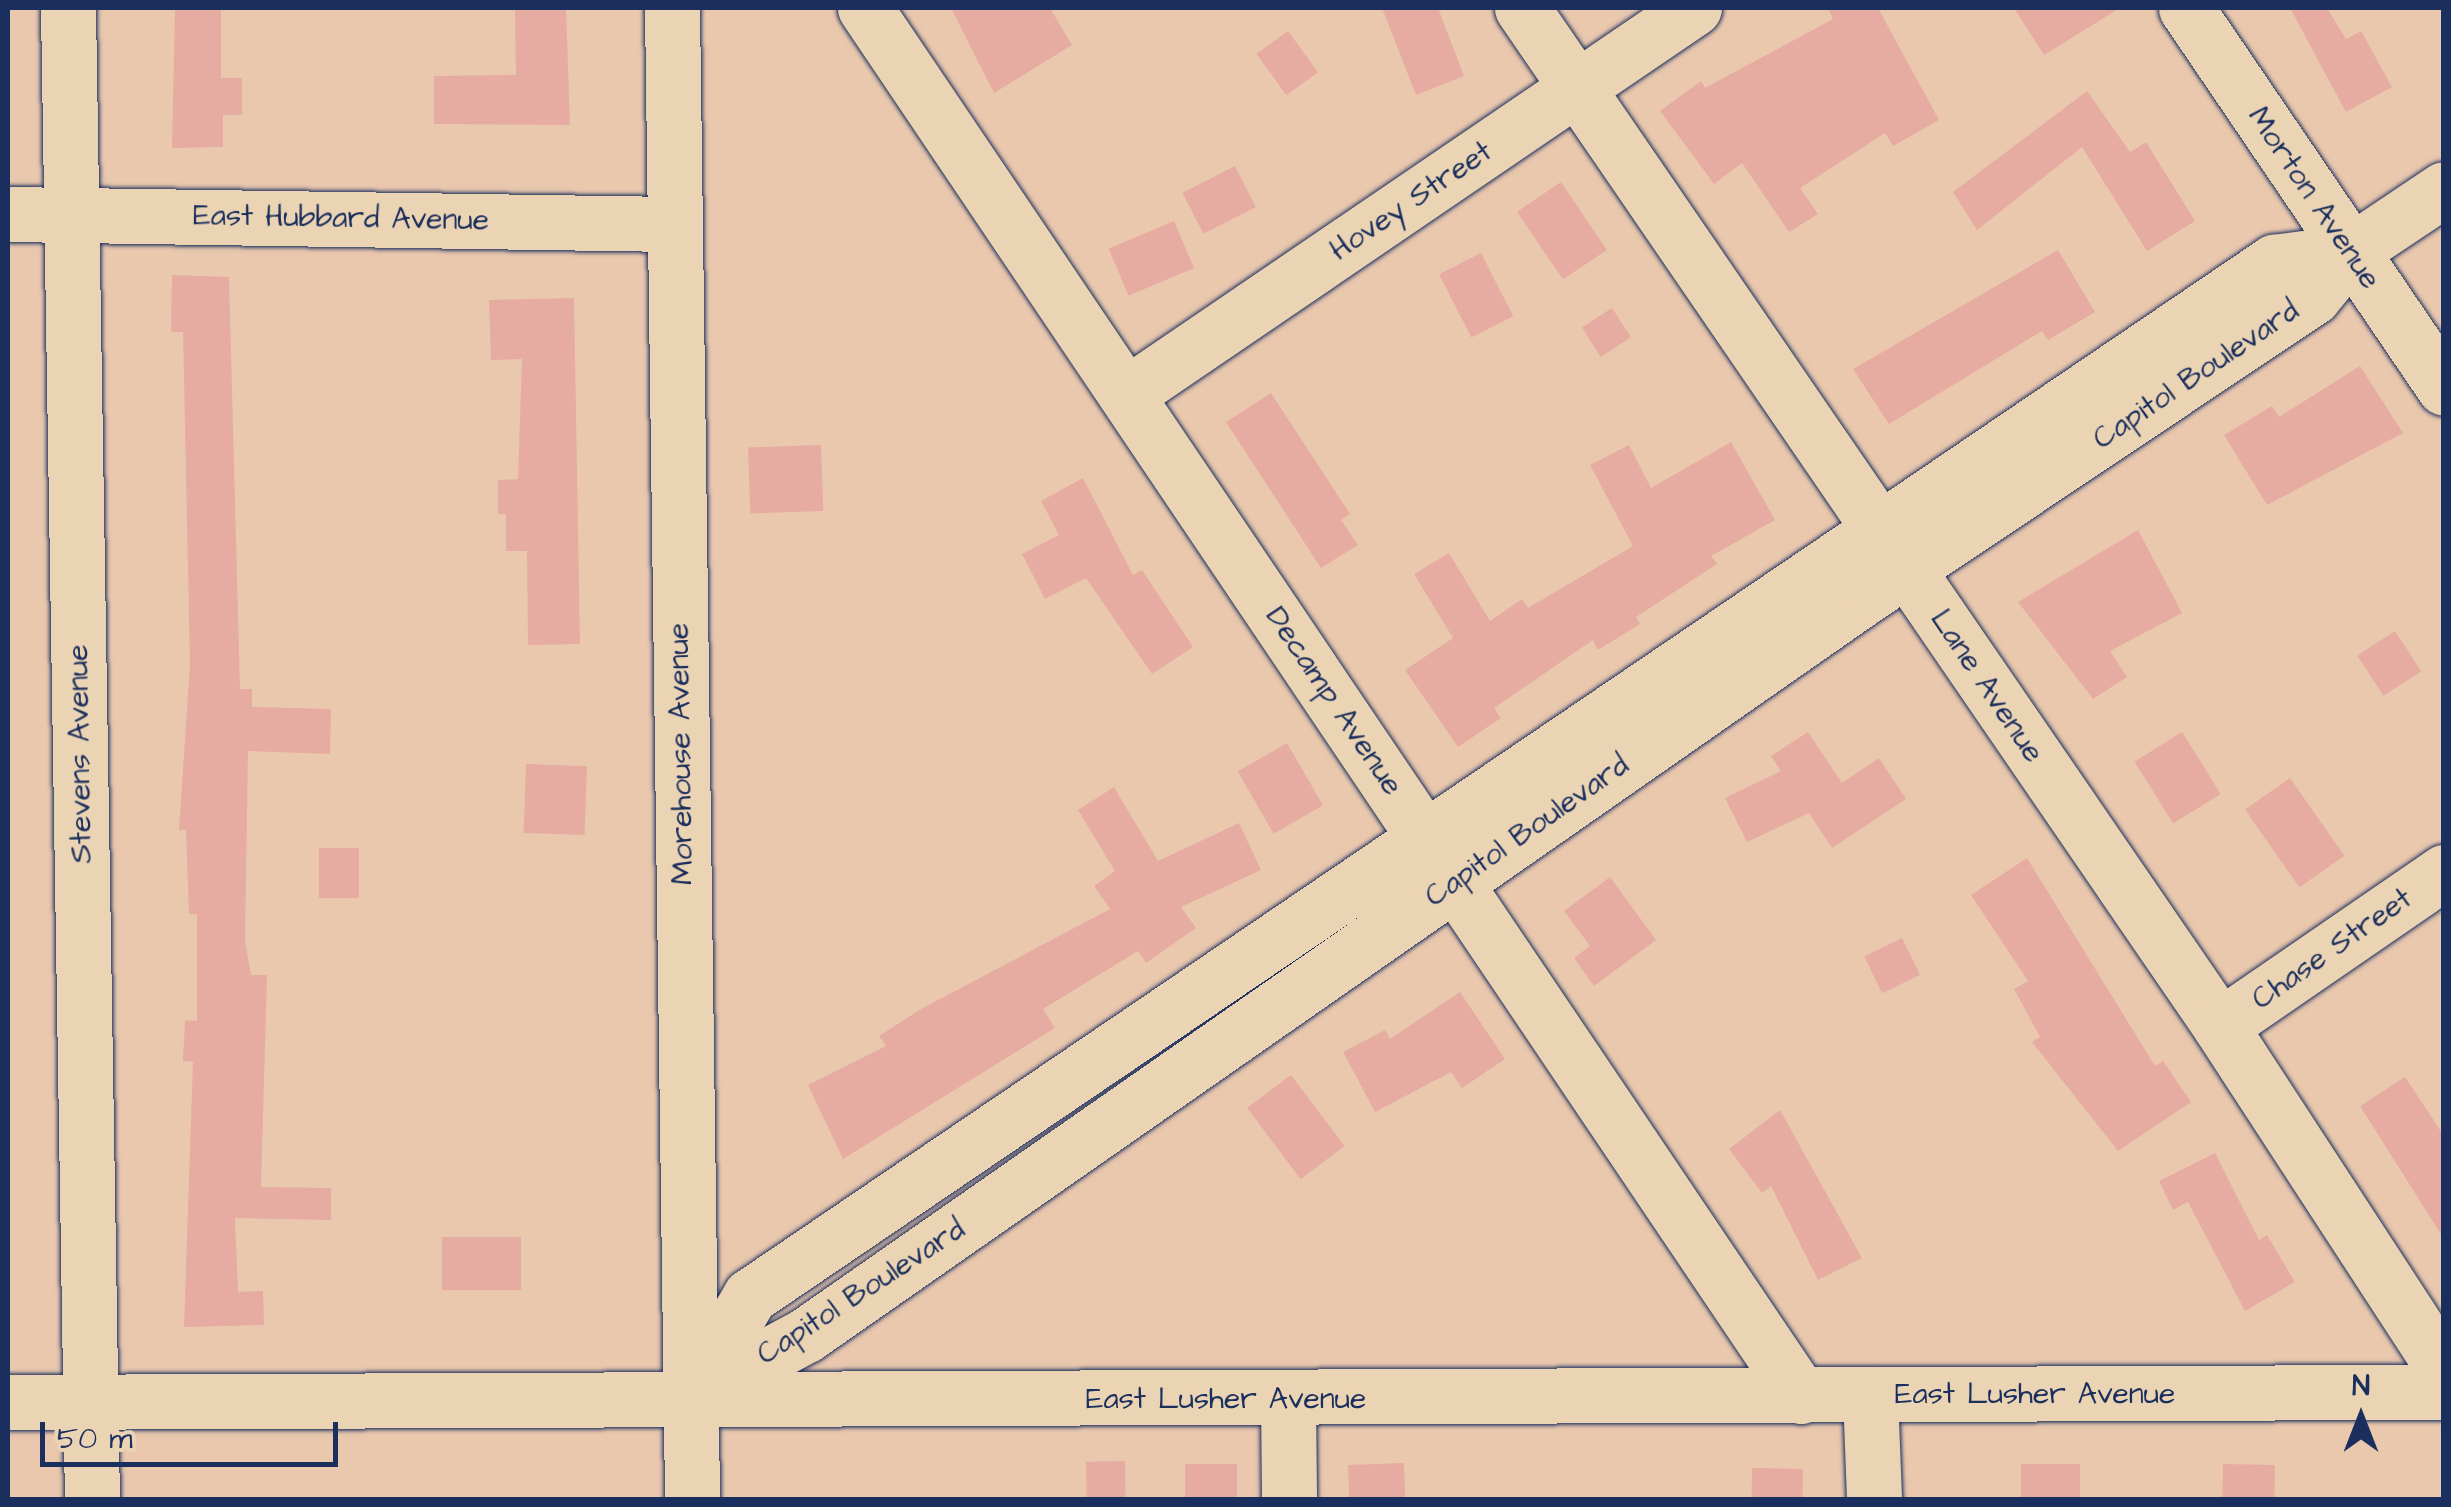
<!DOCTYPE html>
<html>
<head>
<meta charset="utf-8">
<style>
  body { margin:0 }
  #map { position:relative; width:2451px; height:1507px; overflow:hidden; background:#eac8ae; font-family:"Architects Daughter",sans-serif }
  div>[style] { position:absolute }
  .building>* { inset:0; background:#e6aca1; transform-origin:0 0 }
  .roads { filter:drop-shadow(0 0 2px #1b2f5e) drop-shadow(0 0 2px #1b2f5e) }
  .minor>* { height:55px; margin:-27.5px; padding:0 27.5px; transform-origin:27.5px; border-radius:27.5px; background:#ebd4b3 }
  .major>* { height:55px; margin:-27.5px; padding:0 27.5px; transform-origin:27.5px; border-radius:27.5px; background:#ebd4b3 }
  span { translate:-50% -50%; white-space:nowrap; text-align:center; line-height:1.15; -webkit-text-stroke:10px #ebd4b3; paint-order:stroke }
  .street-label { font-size:30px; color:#1b2f5e }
  .frame { position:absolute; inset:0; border:10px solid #1b2f5e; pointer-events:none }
  .north { position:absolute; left:2311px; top:1367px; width:100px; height:100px; -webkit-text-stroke:8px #ebd4b3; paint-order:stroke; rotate:0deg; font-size:28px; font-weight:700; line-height:40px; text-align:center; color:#1b2f5e }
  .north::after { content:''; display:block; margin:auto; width:35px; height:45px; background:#1b2f5e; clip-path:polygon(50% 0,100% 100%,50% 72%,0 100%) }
  .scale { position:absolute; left:40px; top:1422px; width:298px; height:45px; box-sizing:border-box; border:5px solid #1b2f5e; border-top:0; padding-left:12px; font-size:30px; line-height:35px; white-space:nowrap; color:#1b2f5e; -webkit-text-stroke:8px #ebd4b3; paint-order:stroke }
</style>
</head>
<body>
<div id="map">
  <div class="building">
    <i style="clip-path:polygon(175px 8px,221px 8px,221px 78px,242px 78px,242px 115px,223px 115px,223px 147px,172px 148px)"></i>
    <i style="clip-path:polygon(515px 8px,566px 8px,570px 125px,434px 124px,434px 76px,516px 75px)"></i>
    <i style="clip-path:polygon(951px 8px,1050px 8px,1072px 45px,994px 93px)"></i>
    <i style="clip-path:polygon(1382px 8px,1438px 8px,1464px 76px,1416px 95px)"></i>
    <i style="clip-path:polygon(1828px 8px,1878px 8px,1939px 120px,1893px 146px,1885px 133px,1800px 188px,1818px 214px,1789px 232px,1742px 163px,1714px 184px,1660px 111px,1701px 81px,1705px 88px,1833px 19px)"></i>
    <i style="clip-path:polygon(2014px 8px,2120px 8px,2044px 55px)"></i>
    <i style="clip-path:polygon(2290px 8px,2327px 8px,2346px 39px,2361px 31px,2392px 87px,2346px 112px)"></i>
    <i style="left:1288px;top:31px;width:51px;height:39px;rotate:54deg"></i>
    <i style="clip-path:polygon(2087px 91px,2130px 152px,2146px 142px,2195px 221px,2147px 251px,2082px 147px,1977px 230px,1953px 192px)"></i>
    <i style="left:1235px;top:166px;width:46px;height:59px;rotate:63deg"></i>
    <i style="left:1561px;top:182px;width:82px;height:53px;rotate:56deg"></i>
    <i style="left:1174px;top:221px;width:51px;height:71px;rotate:67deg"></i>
    <i style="clip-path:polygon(2058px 250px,2095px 312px,2048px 340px,2042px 331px,1889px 424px,1853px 369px)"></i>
    <i style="left:1481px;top:253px;width:71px;height:47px;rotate:63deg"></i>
    <i style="clip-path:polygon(172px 275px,229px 277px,240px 689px,252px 689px,252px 707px,331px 709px,330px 754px,248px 751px,245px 940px,251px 975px,267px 975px,261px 1187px,331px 1188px,331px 1220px,235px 1218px,238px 1292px,263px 1291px,264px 1325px,184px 1327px,193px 1062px,183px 1061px,185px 1020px,197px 1021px,197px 914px,189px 914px,186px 830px,179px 830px,190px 664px,183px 332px,171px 332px)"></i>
    <i style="clip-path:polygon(574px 298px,580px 644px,528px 645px,527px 551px,506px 551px,506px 514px,498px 514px,498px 480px,518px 479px,522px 359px,491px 360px,489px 300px)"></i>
    <i style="left:1612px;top:308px;width:35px;height:36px;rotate:57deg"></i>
    <i style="clip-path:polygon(2360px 366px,2403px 433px,2267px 505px,2224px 435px,2272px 406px,2279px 417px)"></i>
    <i style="clip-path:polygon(1271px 393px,1350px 514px,1341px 520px,1358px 545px,1321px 568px,1226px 422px)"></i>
    <i style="clip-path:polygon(1731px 442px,1775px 520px,1711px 556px,1717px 564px,1636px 617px,1640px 624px,1598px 650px,1593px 640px,1494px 708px,1501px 718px,1458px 747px,1405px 670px,1453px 638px,1414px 574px,1449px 553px,1490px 621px,1522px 599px,1528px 608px,1633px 546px,1590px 465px,1629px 445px,1651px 488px)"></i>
    <i style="left:821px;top:445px;width:66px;height:73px;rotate:88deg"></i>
    <i style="clip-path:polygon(1083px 478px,1133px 575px,1142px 570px,1193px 647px,1152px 674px,1086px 578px,1045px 599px,1022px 554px,1059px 535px,1041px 501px)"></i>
    <i style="clip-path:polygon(2138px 530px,2182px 613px,2110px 651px,2127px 677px,2093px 699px,2018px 602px)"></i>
    <i style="left:2395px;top:631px;width:48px;height:45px;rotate:57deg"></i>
    <i style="clip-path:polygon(1808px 732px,1842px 783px,1879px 758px,1906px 799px,1832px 848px,1809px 813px,1747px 842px,1725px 798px,1781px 771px,1771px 756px)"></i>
    <i style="left:2182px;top:732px;width:73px;height:56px;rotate:58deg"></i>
    <i style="left:1287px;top:743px;width:72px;height:57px;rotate:60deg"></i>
    <i style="left:526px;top:764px;width:61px;height:69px;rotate:2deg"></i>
    <i style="left:2290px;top:778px;width:95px;height:55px;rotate:55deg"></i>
    <i style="clip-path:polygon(1114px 787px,1158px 861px,1239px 823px,1261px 870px,1181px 907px,1196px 928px,1146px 963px,1138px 951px,1043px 1009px,1055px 1028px,843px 1159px,808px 1085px,886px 1046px,879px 1036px,921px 1009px,1110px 909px,1094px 886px,1115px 871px,1078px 810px)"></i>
    <i style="left:319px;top:848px;width:40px;height:50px"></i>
    <i style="clip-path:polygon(2027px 858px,2155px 1066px,2163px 1061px,2191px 1102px,2118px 1151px,2032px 1042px,2040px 1037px,2014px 989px,2028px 981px,1971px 895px)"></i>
    <i style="clip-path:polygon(1610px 877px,1656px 940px,1594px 986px,1574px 958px,1590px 946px,1564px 911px)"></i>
    <i style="left:1902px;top:938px;width:41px;height:42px;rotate:64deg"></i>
    <i style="clip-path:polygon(1460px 992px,1505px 1059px,1462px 1088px,1451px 1072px,1375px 1112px,1343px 1052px,1385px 1030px,1390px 1039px)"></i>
    <i style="left:1291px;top:1075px;width:89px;height:55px;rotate:53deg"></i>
    <i style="clip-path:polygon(2405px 1077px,2444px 1136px,2444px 1239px,2360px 1106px)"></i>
    <i style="clip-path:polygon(1780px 1110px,1862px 1258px,1818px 1280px,1771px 1186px,1762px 1193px,1729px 1149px)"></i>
    <i style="clip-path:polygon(2215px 1153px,2259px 1240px,2267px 1235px,2295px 1282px,2245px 1311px,2188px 1202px,2173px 1210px,2159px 1181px)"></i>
    <i style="left:521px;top:1237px;width:53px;height:79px;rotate:90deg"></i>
    <i style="left:1125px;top:1461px;width:39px;height:39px;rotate:89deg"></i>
    <i style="left:1404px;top:1463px;width:37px;height:56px;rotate:88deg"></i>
    <i style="left:1185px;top:1464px;width:52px;height:36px"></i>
    <i style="left:2080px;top:1464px;width:36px;height:59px;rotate:90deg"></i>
    <i style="left:2223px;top:1464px;width:52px;height:36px;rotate:1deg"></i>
    <i style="left:1752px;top:1468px;width:51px;height:32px;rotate:1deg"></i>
  </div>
  <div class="roads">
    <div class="minor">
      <i style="left:68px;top:8px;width:1492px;rotate:89.08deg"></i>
      <i style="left:672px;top:8px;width:1492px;rotate:89.23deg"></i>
      <i style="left:865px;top:8px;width:1674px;rotate:56.01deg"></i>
      <i style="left:1522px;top:8px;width:1234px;rotate:55.56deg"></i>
      <i style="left:2220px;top:1026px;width:410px;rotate:56.9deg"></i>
      <i style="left:2186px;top:8px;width:459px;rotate:55.8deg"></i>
      <i style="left:8px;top:214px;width:667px;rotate:0.86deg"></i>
      <i style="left:1127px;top:394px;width:686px;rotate:-34.25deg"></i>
      <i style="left:2220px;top:1026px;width:272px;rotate:-34.5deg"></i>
      <i style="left:1870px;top:1394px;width:106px;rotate:87.8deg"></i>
      <i style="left:691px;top:1396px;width:116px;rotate:-59.5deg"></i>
      <i style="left:750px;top:1296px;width:1842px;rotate:-34.16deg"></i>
      <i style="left:2274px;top:262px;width:77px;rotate:-7.5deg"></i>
      <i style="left:689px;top:1398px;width:133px;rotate:-28.3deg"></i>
      <i style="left:806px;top:1335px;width:1296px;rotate:-34.88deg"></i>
      <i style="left:1869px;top:594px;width:534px;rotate:-33.78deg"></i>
      <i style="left:2313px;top:297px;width:58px;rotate:-50.6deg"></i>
      <i style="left:2350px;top:252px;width:113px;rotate:-33.8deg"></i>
      <i style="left:1288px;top:1400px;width:100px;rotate:89.4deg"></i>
    </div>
    <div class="major">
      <i style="left:8px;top:1402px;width:2436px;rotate:-0.24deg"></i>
    </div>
  </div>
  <div class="street-label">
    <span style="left:2314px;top:198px;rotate:56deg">Morton Avenue</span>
    <span style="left:1411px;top:201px;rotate:-34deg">Hovey Street</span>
    <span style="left:341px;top:218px;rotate:1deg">East Hubbard Avenue</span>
    <span style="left:2196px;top:375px;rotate:-34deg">Capitol Boulevard</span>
    <span style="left:1987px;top:686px;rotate:56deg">Lane Avenue</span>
    <span style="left:1334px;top:701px;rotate:56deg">Decamp Avenue</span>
    <span style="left:80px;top:754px;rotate:-91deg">Stevens Avenue</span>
    <span style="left:681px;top:754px;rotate:-91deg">Morehouse Avenue</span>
    <span style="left:1527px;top:831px;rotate:-35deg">Capitol Boulevard</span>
    <span style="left:2332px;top:949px;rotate:-35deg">Chase Street</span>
    <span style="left:861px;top:1292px;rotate:-33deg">Capitol Boulevard</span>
    <span style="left:2035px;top:1394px">East Lusher Avenue</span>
    <span style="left:1226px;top:1399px">East Lusher Avenue</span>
  </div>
  <div class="frame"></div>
  <div class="north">N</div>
  <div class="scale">50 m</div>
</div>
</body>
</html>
